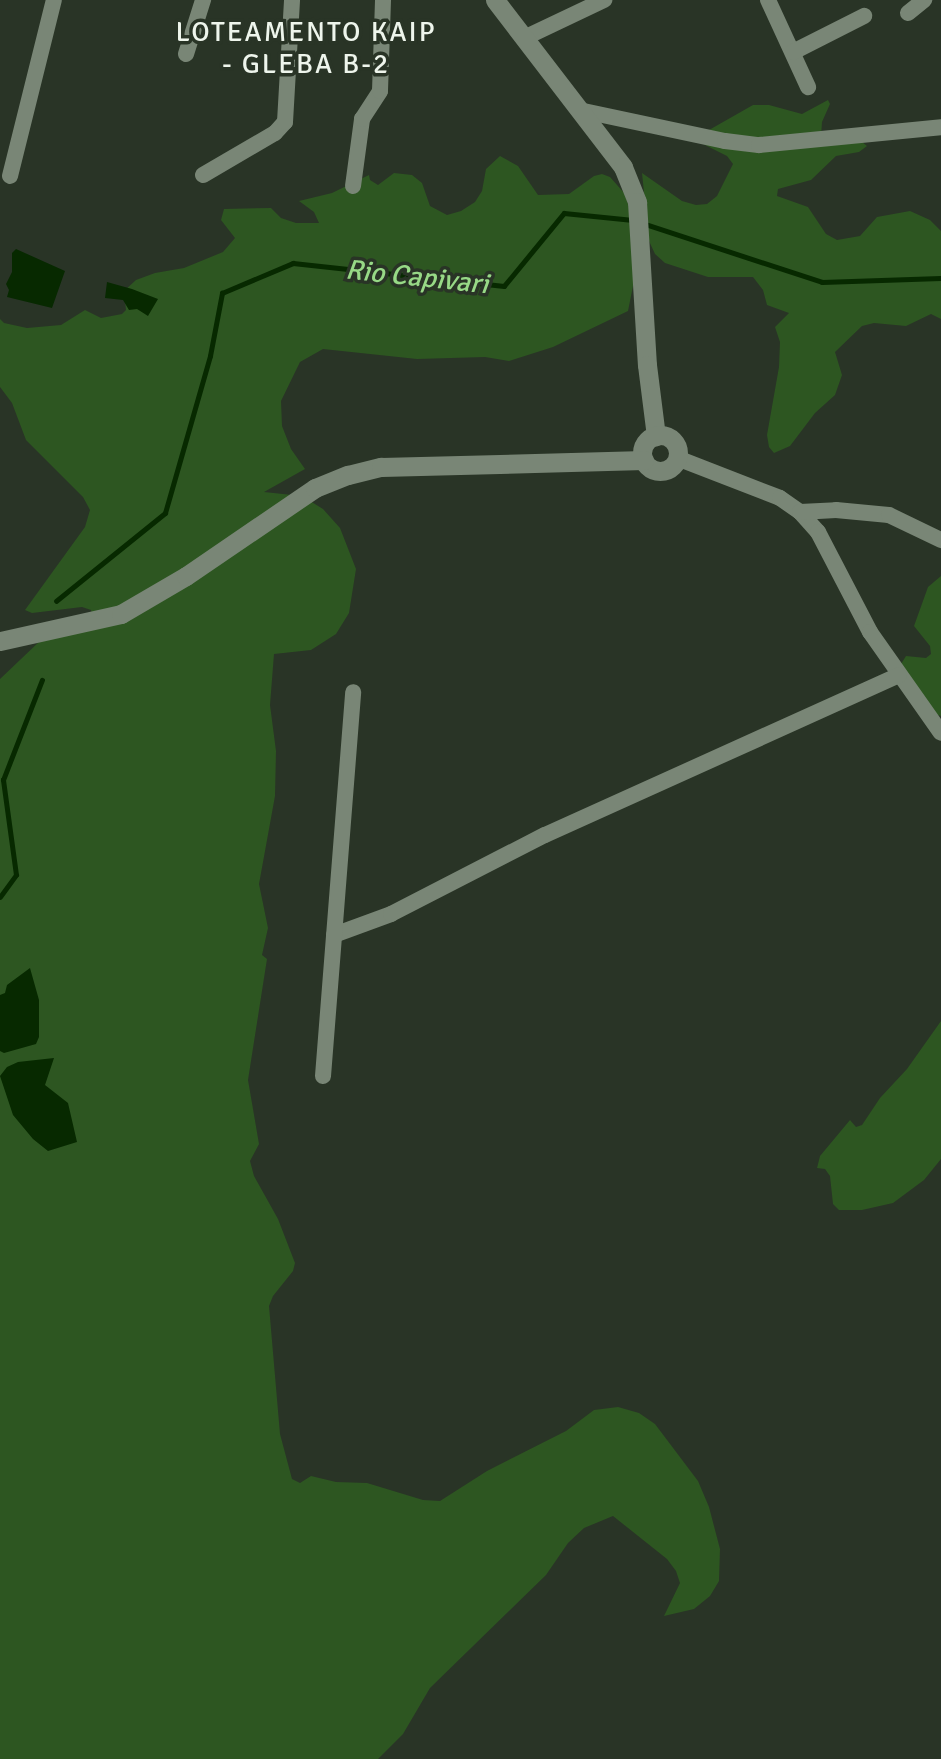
<!DOCTYPE html>
<style>
body{margin:0}
#map{position:relative;width:941px;height:1759px;overflow:hidden;background:#293426;font-family:Signika,sans-serif}
div>[style]{position:absolute}
.green>*{inset:0;background:#2d5621}
.water>*{inset:0;background:#072900}
.stream>*{height:4.5px;margin:-2.25px;padding:0 2.25px;transform-origin:2.25px;border-radius:2.25px;background:#072900}
.minor>*{height:16px;margin:-8px;padding:0 8px;transform-origin:8px;border-radius:8px;background:#798676}
.tertiary>*{height:19px;margin:-9.5px;padding:0 9.5px;transform-origin:9.5px;border-radius:9.5px;background:#798676}
.tertiary>.ring{margin:-9.5px;padding:0;box-sizing:content-box;background:none;border:19px solid #798676;border-radius:50%}
span{translate:-50% -50%;white-space:nowrap;text-align:center;line-height:1.15;-webkit-text-stroke:7px #293426;paint-order:stroke}
.neighbourhood-label{font-size:28px;color:#eef5ec;letter-spacing:2px}
.water-label{font-size:28px;color:#97d986;font-style:italic}
</style>
<div id="map">
<div class="green">
<i style="clip-path:polygon(828px 100px,830px 104px,822px 122px,821px 137px,862px 142px,867px 146px,859px 152px,836px 156px,811px 180px,778px 189px,777px 196px,808px 207px,826px 234px,837px 240px,860px 236px,877px 217px,910px 211px,930px 220px,941px 231px,941px 319px,931px 314px,906px 326px,874px 323px,862px 326px,835px 352px,842px 375px,835px 395px,815px 413px,790px 446px,774px 453px,769px 447px,767px 435px,779px 367px,780px 342px,775px 327px,789px 313px,767px 305px,763px 290px,753px 277px,708px 277px,665px 263px,655px 254px,649px 241px,642px 173px,682px 201px,696px 205px,707px 204px,717px 196px,733px 164px,727px 156px,699px 142px,709px 130px,753px 105px,769px 105px,802px 114px)"></i>
<i style="clip-path:polygon(500px 156px,518px 166px,538px 195px,569px 194px,594px 176px,602px 174px,610px 177px,625px 194px,633px 220px,633px 286px,628px 311px,553px 347px,509px 361px,485px 357px,417px 359px,323px 349px,300px 362px,281px 401px,282px 426px,291px 449px,305px 469px,264px 492px,302px 496px,323px 509px,340px 528px,356px 569px,349px 613px,336px 634px,311px 650px,274px 654px,270px 705px,276px 751px,275px 796px,259px 884px,268px 928px,262px 955px,267px 959px,248px 1080px,259px 1144px,250px 1161px,254px 1176px,278px 1219px,295px 1263px,293px 1271px,273px 1296px,269px 1306px,280px 1434px,292px 1479px,300px 1483px,311px 1476px,336px 1482px,367px 1483px,423px 1500px,440px 1501px,487px 1471px,566px 1431px,594px 1410px,618px 1407px,639px 1413px,655px 1424px,698px 1481px,709px 1507px,720px 1549px,719px 1581px,710px 1596px,694px 1609px,664px 1616px,680px 1583px,676px 1571px,667px 1559px,613px 1516px,584px 1528px,568px 1543px,546px 1575px,430px 1688px,403px 1734px,378px 1759px,0 1759px,0 679px,42px 639px,92px 615px,91px 610px,82px 607px,32px 613px,25px 610px,85px 527px,90px 510px,83px 497px,26px 440px,12px 403px,0 387px,0 319px,4px 323px,27px 328px,61px 325px,85px 310px,101px 318px,122px 314px,126px 310px,124px 291px,136px 280px,155px 273px,184px 268px,223px 252px,235px 238px,221px 220px,224px 209px,271px 208px,281px 218px,296px 223px,319px 223px,314px 212px,299px 201px,332px 193px,369px 175px,370px 180px,378px 185px,394px 173px,412px 175px,422px 183px,430px 206px,447px 215px,461px 211px,475px 202px,482px 191px,486px 169px)"></i>
<i style="clip-path:polygon(941px 576px,941px 716px,935px 714px,901px 664px,906px 656px,926px 658px,931px 654px,930px 646px,914px 626px,928px 587px)"></i>
<i style="clip-path:polygon(941px 1021px,941px 1159px,924px 1180px,893px 1203px,862px 1210px,839px 1210px,833px 1204px,830px 1176px,825px 1169px,817px 1168px,820px 1156px,850px 1120px,856px 1127px,862px 1125px,880px 1098px,907px 1069px)"></i>
</div>
<div class="water">
<i style="clip-path:polygon(16px 249px,65px 271px,52px 308px,7px 297px,9px 290px,6px 284px,12px 272px,12px 253px)"></i>
<i style="clip-path:polygon(107px 282px,132px 289px,158px 299px,148px 316px,137px 309px,129px 310px,123px 300px,105px 298px)"></i>
<i style="clip-path:polygon(30px 968px,39px 1000px,39px 1037px,36px 1044px,4px 1053px,0 1051px,0 995px,5px 993px,7px 985px)"></i>
<i style="clip-path:polygon(54px 1058px,45px 1085px,68px 1103px,77px 1142px,48px 1151px,33px 1139px,13px 1115px,0 1076px,7px 1067px,18px 1062px)"></i>
</div>
<div class="stream">
<i style="left:645px;top:224px;width:186px;rotate:18.1deg"></i>
<i style="left:822px;top:282px;width:119px;rotate:-1.9deg"></i>
<i style="left:56px;top:601px;width:140px;rotate:-38.9deg"></i>
<i style="left:165px;top:513px;width:163px;rotate:-74deg"></i>
<i style="left:210px;top:356px;width:64px;rotate:-79.2deg"></i>
<i style="left:222px;top:293px;width:77px;rotate:-22.9deg"></i>
<i style="left:293px;top:263px;width:212px;rotate:6.2deg"></i>
<i style="left:504px;top:286px;width:94px;rotate:-50.6deg"></i>
<i style="left:564px;top:213px;width:69px;rotate:5.8deg"></i>
<i style="left:0;top:897px;width:27px;rotate:-54deg"></i>
<i style="left:16px;top:875px;width:96px;rotate:-97.8deg"></i>
<i style="left:3px;top:780px;width:107px;rotate:-68.7deg"></i>
</div>
<div class="minor">
<i style="left:768px;top:0;width:96px;rotate:65.3deg"></i>
<i style="left:908px;top:13px;width:21px;rotate:-39deg"></i>
<i style="left:524px;top:38px;width:89px;rotate:-25.4deg"></i>
<i style="left:793px;top:52px;width:80px;rotate:-26.9deg"></i>
<i style="left:186px;top:54px;width:57px;rotate:-72.5deg"></i>
<i style="left:579px;top:110px;width:149px;rotate:12deg"></i>
<i style="left:725px;top:141px;width:34px;rotate:7deg"></i>
<i style="left:759px;top:145px;width:183px;rotate:-5.6deg"></i>
<i style="left:203px;top:175px;width:83px;rotate:-30.3deg"></i>
<i style="left:275px;top:133px;width:15px;rotate:-48deg"></i>
<i style="left:285px;top:122px;width:122px;rotate:-86.7deg"></i>
<i style="left:10px;top:176px;width:181px;rotate:-76deg"></i>
<i style="left:353px;top:186px;width:68px;rotate:-82.3deg"></i>
<i style="left:362px;top:119px;width:33px;rotate:-57deg"></i>
<i style="left:380px;top:91px;width:91px;rotate:-88.1deg"></i>
<i style="left:677px;top:458px;width:110px;rotate:21.2deg"></i>
<i style="left:780px;top:498px;width:24px;rotate:35deg"></i>
<i style="left:800px;top:512px;width:27px;rotate:48deg"></i>
<i style="left:818px;top:532px;width:113px;rotate:62.5deg"></i>
<i style="left:870px;top:632px;width:123px;rotate:54.9deg"></i>
<i style="left:800px;top:512px;width:36px;rotate:-3deg"></i>
<i style="left:836px;top:510px;width:53px;rotate:5.4deg"></i>
<i style="left:889px;top:515px;width:58px;rotate:25.7deg"></i>
<i style="left:334px;top:935px;width:61px;rotate:-20.2deg"></i>
<i style="left:391px;top:914px;width:173px;rotate:-27.2deg"></i>
<i style="left:545px;top:835px;width:388px;rotate:-24.3deg"></i>
<i style="left:323px;top:1076px;width:385px;rotate:-85.5deg"></i>
</div>
<div class="tertiary">
<i style="left:495px;top:0;width:210px;rotate:52.5deg"></i>
<i style="left:623px;top:167px;width:38px;rotate:68deg"></i>
<i style="left:637px;top:202px;width:163px;rotate:86.5deg"></i>
<i style="left:647px;top:365px;width:72px;rotate:82.8deg"></i>
<i class="ring" style="left:642px;top:435px;width:17px;height:17px"></i>
<i style="left:0;top:641px;width:124px;rotate:-12.6deg"></i>
<i style="left:121px;top:614px;width:75px;rotate:-30.3deg"></i>
<i style="left:186px;top:576px;width:156px;rotate:-34.3deg"></i>
<i style="left:315px;top:488px;width:35px;rotate:-22deg"></i>
<i style="left:348px;top:475px;width:34px;rotate:-14deg"></i>
<i style="left:381px;top:467px;width:263px;rotate:-1.5deg"></i>
</div>
<div class="neighbourhood-label">
<span style="left:306px;top:48px">LOTEAMENTO KAIP<br>- GLEBA B-2</span>
</div>
<div class="water-label">
<span style="left:417px;top:277px;rotate:6deg">Rio Capivari</span>
</div>
</div>
